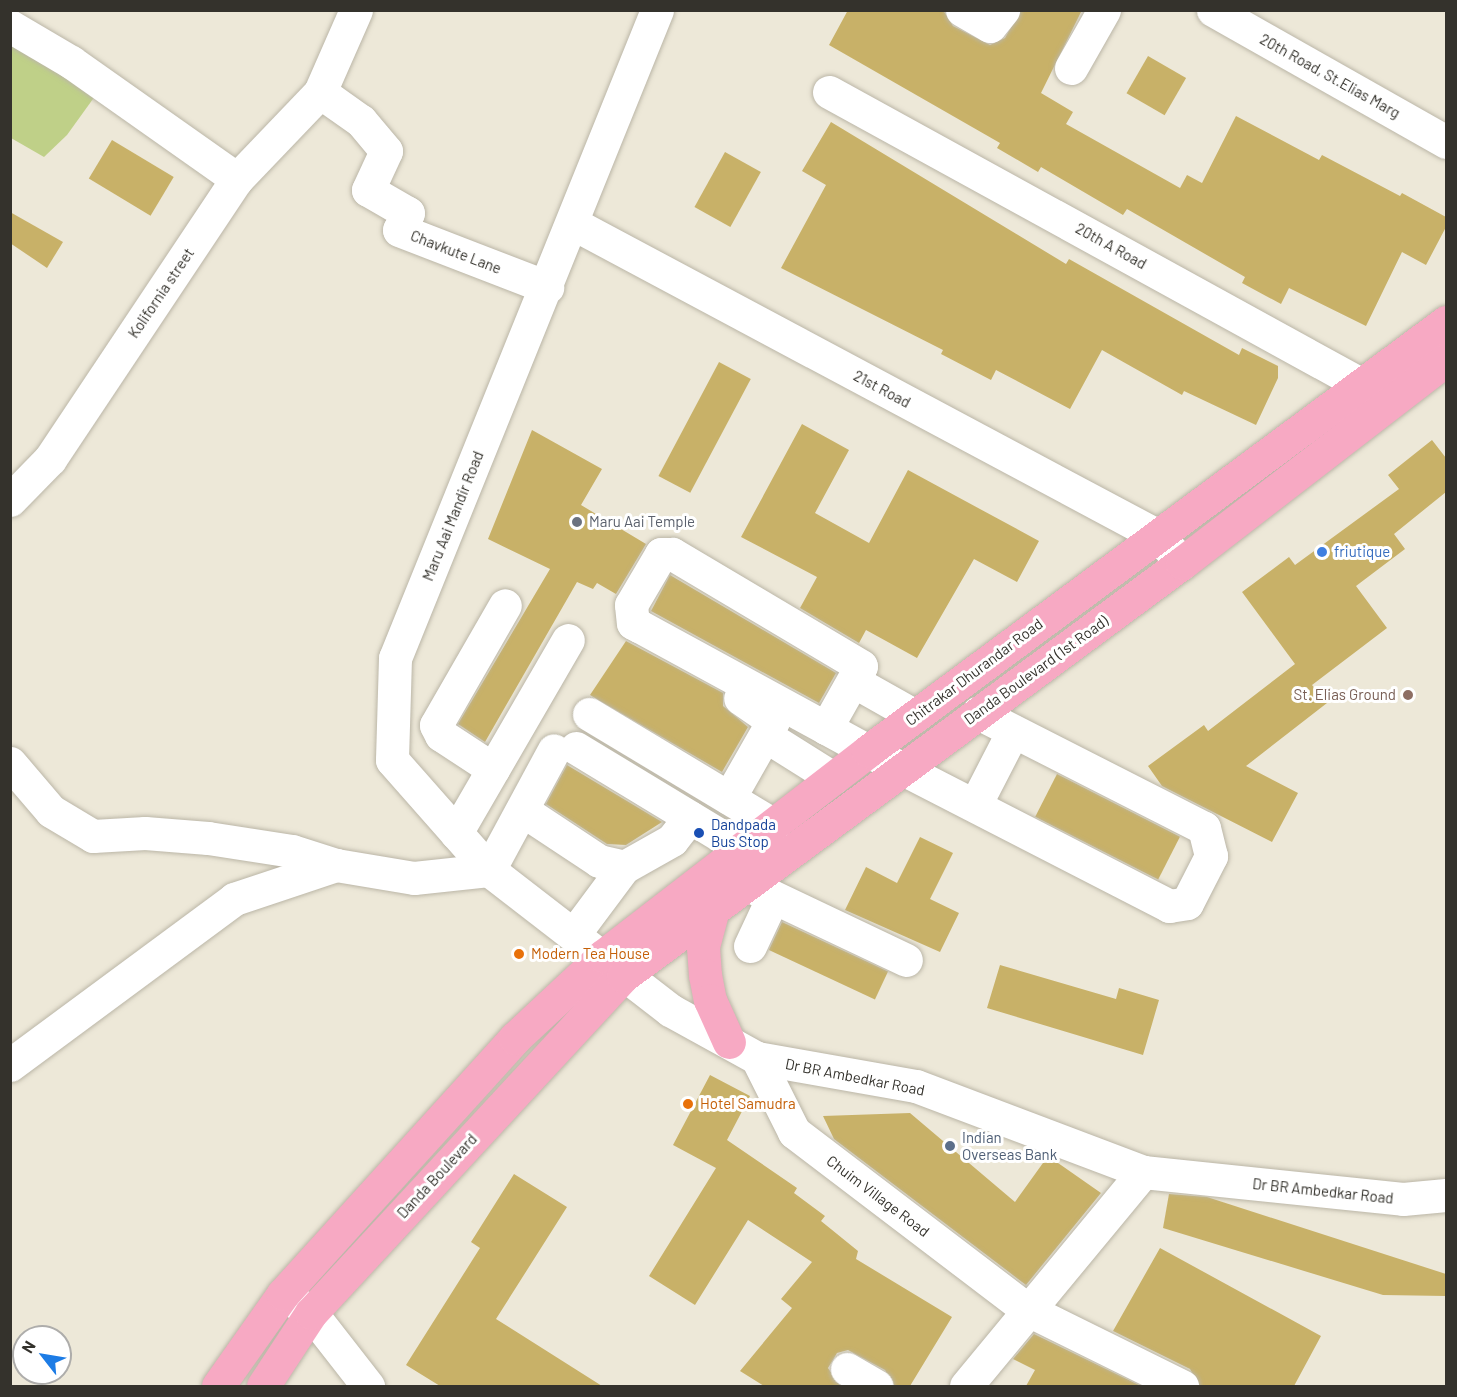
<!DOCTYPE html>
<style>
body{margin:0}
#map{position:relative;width:1457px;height:1397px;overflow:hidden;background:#ede8d8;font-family:Barlow,sans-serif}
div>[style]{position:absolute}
.green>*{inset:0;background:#bfd088}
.building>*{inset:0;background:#c8b168;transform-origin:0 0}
.roads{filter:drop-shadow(0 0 2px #bbb6a7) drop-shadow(0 0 2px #bbb6a7)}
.minor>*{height:33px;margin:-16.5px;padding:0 16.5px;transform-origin:16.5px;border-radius:16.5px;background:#fff}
.major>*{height:33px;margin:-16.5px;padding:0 16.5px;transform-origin:16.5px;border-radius:16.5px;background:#f7a9c3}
.dots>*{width:16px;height:16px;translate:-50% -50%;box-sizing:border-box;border:3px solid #fff;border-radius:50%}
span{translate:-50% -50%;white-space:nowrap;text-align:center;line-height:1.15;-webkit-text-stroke:6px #fff;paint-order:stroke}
.street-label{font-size:15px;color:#34322c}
.worship-label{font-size:15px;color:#5b616d}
.left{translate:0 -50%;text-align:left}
.shop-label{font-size:15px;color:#366cbe}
.education-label{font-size:15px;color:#785e54}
.right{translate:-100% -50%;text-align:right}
.transit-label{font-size:15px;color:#164399}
.food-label{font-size:15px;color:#c56008}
.service-label{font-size:15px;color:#4e5e75}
.frame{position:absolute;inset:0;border:12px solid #34322c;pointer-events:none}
.north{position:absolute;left:12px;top:1325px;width:60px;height:60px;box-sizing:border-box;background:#fff;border:2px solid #aeadab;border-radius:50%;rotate:301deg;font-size:16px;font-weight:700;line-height:24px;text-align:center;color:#34322c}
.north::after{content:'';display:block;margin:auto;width:21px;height:27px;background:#1d7ce5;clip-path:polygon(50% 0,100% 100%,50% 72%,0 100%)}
</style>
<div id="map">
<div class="green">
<i style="clip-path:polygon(10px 22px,98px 92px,67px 135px,44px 157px,11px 138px)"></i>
</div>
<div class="building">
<i style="clip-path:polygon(848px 10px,943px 10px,953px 26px,990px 45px,1005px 38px,1021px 10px,1082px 10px,1041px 93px,1073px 112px,1066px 124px,1180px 188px,1187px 175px,1202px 183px,1236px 116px,1319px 160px,1322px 155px,1400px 196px,1402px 193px,1446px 217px,1446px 227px,1426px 265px,1402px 252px,1366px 326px,1289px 288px,1281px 304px,1242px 283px,1245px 277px,1127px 209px,1123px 215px,1041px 167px,1038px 172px,997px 148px,1000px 143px,829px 45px)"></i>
<i style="left:1148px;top:56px;width:44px;height:43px;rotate:30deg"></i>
<i style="clip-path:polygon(831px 122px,1066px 264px,1069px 259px,1239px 355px,1242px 348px,1278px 366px,1278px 378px,1256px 425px,1184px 391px,1182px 395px,1102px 350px,1070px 409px,996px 370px,991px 380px,941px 354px,943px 350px,781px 268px,826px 185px,802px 171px)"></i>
<i style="left:112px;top:140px;width:72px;height:45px;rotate:31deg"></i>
<i style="left:725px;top:152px;width:41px;height:63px;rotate:29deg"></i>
<i style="clip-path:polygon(10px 212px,63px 242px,47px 268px,10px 243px)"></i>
<i style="left:719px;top:362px;width:36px;height:129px;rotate:28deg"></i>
<i style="clip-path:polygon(802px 424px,849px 450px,815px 513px,869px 543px,908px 470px,1039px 541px,1017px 582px,974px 559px,917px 658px,866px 630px,859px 643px,800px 608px,817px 577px,741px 537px)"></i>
<i style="clip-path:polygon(532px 430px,602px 469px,581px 505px,646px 544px,616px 594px,597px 583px,593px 589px,577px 582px,485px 742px,458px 724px,550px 569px,488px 539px)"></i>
<i style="clip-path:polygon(1432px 440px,1446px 458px,1446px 492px,1394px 534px,1405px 549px,1356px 586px,1387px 628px,1312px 685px,1327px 703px,1246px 766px,1298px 793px,1272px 842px,1162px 786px,1148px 766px,1204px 725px,1208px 731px,1295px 664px,1242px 592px,1289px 557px,1295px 565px,1399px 489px,1388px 475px)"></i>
<i style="clip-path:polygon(670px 575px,836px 673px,819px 703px,651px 611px)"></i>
<i style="clip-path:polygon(626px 641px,723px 693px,723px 706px,748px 727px,722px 772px,590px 695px)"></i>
<i style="clip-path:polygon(567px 765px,662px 822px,626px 845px,607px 844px,546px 804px)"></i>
<i style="left:1057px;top:774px;width:138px;height:48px;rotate:27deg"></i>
<i style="clip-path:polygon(920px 837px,953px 853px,930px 899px,959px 913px,940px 952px,845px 910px,866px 867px,897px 883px)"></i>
<i style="left:782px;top:922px;width:117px;height:31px;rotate:25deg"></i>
<i style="clip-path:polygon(1000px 965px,1116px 999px,1119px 988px,1159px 1000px,1143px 1055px,987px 1008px)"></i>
<i style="clip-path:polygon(710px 1075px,750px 1096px,727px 1140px,797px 1188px,794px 1193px,825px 1216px,821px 1221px,858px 1251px,856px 1259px,952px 1317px,910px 1386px,895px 1386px,885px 1370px,848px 1350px,837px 1353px,828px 1368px,840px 1386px,764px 1386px,740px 1371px,792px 1308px,781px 1299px,812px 1262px,748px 1220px,695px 1305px,649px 1276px,716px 1168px,673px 1145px)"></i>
<i style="clip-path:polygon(910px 1113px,1015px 1202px,1048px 1156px,1101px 1193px,1026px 1285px,834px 1139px,823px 1116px)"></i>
<i style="clip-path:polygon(514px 1174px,567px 1207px,496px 1319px,602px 1386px,440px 1386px,406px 1365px,480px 1248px,471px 1242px)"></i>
<i style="clip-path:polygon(1169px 1194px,1207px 1197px,1446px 1274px,1446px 1296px,1383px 1295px,1163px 1228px)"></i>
<i style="clip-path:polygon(1160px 1248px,1321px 1336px,1294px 1386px,1200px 1386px,1190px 1369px,1113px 1331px)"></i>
<i style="clip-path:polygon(1034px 1334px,1141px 1386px,1026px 1386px,1035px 1370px,1013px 1359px)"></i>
</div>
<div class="roads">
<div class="minor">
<i style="left:356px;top:10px;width:90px;rotate:113.7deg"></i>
<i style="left:320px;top:92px;width:50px;rotate:35.3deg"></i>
<i style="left:361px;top:121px;width:39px;rotate:50deg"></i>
<i style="left:386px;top:151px;width:43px;rotate:114.8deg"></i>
<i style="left:368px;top:190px;width:46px;rotate:29.9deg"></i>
<i style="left:408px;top:213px;width:19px;rotate:118deg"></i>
<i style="left:399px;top:230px;width:159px;rotate:21.1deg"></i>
<i style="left:657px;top:10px;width:699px;rotate:112.01deg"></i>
<i style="left:395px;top:658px;width:102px;rotate:91.7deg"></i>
<i style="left:392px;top:760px;width:147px;rotate:48.6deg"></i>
<i style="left:489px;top:870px;width:229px;rotate:37.7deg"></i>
<i style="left:670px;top:1010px;width:99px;rotate:28.9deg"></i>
<i style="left:757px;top:1058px;width:161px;rotate:10deg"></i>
<i style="left:916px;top:1086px;width:243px;rotate:20.7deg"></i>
<i style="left:1143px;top:1172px;width:261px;rotate:5.9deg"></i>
<i style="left:1403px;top:1199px;width:43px;rotate:-5.3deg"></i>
<i style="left:962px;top:10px;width:32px;rotate:30deg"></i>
<i style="left:990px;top:26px;width:21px;rotate:-51deg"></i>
<i style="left:1213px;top:10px;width:268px;rotate:29.5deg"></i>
<i style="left:10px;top:26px;width:71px;rotate:30.5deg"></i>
<i style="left:71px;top:62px;width:203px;rotate:35.2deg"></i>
<i style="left:1071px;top:68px;width:67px;rotate:-60.4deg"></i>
<i style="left:829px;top:92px;width:610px;rotate:28.79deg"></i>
<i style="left:1364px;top:386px;width:24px;rotate:38deg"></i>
<i style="left:574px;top:224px;width:662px;rotate:28.11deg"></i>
<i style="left:1158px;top:536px;width:36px;rotate:48deg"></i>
<i style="left:10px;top:500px;width:57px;rotate:-45.7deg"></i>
<i style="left:50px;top:459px;width:337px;rotate:-56.3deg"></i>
<i style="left:237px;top:179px;width:120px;rotate:-46.3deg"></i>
<i style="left:855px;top:682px;width:69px;rotate:29.5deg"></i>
<i style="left:589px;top:714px;width:216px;rotate:31deg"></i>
<i style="left:826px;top:728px;width:71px;rotate:-60.6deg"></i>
<i style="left:861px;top:666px;width:220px;rotate:-149.3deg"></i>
<i style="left:672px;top:554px;width:11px;rotate:180deg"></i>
<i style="left:661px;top:554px;width:59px;rotate:120.5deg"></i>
<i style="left:631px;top:605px;width:18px;rotate:84deg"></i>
<i style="left:633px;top:623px;width:7px;rotate:27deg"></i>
<i style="left:639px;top:626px;width:213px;rotate:28.6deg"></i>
<i style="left:826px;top:728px;width:48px;rotate:28.7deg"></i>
<i style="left:868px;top:751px;width:339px;rotate:27.2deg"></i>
<i style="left:1169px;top:906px;width:18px;rotate:-9deg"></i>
<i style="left:1187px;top:903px;width:53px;rotate:-62.9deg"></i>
<i style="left:1211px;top:856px;width:29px;rotate:-104deg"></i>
<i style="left:1204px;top:828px;width:254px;rotate:-153deg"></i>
<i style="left:766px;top:736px;width:79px;rotate:32.1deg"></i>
<i style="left:576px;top:748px;width:195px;rotate:31.2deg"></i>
<i style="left:10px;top:763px;width:63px;rotate:49.5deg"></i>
<i style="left:51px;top:811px;width:49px;rotate:30.8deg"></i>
<i style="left:93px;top:836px;width:52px;rotate:-3.3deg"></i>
<i style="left:145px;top:833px;width:63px;rotate:4.5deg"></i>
<i style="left:208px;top:838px;width:85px;rotate:8.8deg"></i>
<i style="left:292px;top:851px;width:46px;rotate:17.7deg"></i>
<i style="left:493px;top:769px;width:62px;rotate:-146.8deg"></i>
<i style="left:441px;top:735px;width:11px;rotate:-117deg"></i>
<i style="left:436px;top:725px;width:138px;rotate:-60.1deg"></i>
<i style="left:729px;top:798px;width:89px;rotate:-60.3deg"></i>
<i style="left:773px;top:721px;width:40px;rotate:-145.1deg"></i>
<i style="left:975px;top:805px;width:83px;rotate:-62.8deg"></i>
<i style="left:522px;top:810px;width:92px;rotate:33.5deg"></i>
<i style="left:599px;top:861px;width:26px;rotate:13deg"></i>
<i style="left:624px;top:867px;width:55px;rotate:-29.4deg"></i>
<i style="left:672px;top:840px;width:29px;rotate:-52deg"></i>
<i style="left:456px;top:833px;width:223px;rotate:-59.9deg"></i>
<i style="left:746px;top:884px;width:177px;rotate:25.4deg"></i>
<i style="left:574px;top:934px;width:84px;rotate:-53.3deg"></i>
<i style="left:750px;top:946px;width:54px;rotate:-64.9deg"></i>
<i style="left:757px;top:1058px;width:83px;rotate:63.4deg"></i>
<i style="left:794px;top:1132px;width:294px;rotate:37.3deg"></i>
<i style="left:1028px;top:1310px;width:172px;rotate:26.3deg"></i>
<i style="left:10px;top:1065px;width:279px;rotate:-36.5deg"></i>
<i style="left:234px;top:899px;width:108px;rotate:-18.4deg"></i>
<i style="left:336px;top:865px;width:79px;rotate:9.5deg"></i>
<i style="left:414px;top:878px;width:75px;rotate:-6.1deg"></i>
<i style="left:489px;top:870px;width:136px;rotate:-61.6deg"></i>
<i style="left:288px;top:1297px;width:28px;rotate:35deg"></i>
<i style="left:311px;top:1313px;width:93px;rotate:52deg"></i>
<i style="left:847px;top:1369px;width:34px;rotate:30deg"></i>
<i style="left:966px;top:1386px;width:278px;rotate:-50.4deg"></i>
</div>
<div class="major">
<i style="left:713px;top:909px;width:39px;rotate:105deg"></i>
<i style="left:703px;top:947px;width:28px;rotate:86deg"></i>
<i style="left:705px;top:975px;width:25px;rotate:79deg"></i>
<i style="left:710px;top:1000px;width:46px;rotate:65.7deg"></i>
<i style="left:218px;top:1386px;width:113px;rotate:-54.8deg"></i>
<i style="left:283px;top:1294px;width:345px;rotate:-47.8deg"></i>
<i style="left:515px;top:1038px;width:120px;rotate:-43deg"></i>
<i style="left:603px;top:956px;width:335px;rotate:-37.7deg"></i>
<i style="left:868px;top:751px;width:720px;rotate:-36.58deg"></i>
<i style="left:263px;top:1386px;width:87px;rotate:-56.7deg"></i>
<i style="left:311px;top:1313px;width:459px;rotate:-47.2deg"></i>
<i style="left:623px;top:976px;width:695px;rotate:-36.46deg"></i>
<i style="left:1182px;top:563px;width:333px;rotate:-37.6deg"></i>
</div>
</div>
<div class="dots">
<i style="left:577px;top:522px;background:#6b7280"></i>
<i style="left:1322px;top:552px;background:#3f7fe0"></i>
<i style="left:1408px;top:695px;background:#8d6e63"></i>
<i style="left:699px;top:833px;background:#1a4fb4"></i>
<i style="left:519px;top:954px;background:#e8710a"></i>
<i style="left:688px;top:1104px;background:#e8710a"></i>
<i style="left:950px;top:1146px;background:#5c6f8a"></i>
</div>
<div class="street-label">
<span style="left:1330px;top:76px;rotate:29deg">20th Road, St.Elias Marg</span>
<span style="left:1111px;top:246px;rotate:29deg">20th A Road</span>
<span style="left:456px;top:252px;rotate:21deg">Chavkute Lane</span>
<span style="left:161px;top:293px;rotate:-56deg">Kolifornia street</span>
<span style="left:882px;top:389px;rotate:28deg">21st Road</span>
<span style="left:453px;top:516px;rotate:-68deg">Maru Aai Mandir Road</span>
<span style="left:1036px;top:670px;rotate:-36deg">Danda Boulevard (1st Road)</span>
<span style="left:974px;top:672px;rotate:-37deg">Chitrakar Dhurandar Road</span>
<span style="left:855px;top:1077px;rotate:11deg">Dr BR Ambedkar Road</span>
<span style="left:437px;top:1176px;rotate:-47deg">Danda Boulevard</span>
<span style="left:1323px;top:1191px;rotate:6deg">Dr BR Ambedkar Road</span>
<span style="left:878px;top:1196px;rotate:37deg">Chuim Village Road</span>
</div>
<div class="worship-label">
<span class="left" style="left:589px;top:522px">Maru Aai Temple</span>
</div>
<div class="shop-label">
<span class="left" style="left:1334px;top:552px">friutique</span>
</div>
<div class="education-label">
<span class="right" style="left:1396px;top:695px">St. Elias Ground</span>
</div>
<div class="transit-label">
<span class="left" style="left:711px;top:833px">Dandpada<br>Bus Stop</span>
</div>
<div class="food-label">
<span class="left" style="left:531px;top:954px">Modern Tea House</span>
<span class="left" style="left:700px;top:1104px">Hotel Samudra</span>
</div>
<div class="service-label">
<span class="left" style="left:962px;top:1146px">Indian<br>Overseas Bank</span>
</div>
<div class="frame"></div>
<div class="north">N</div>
</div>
